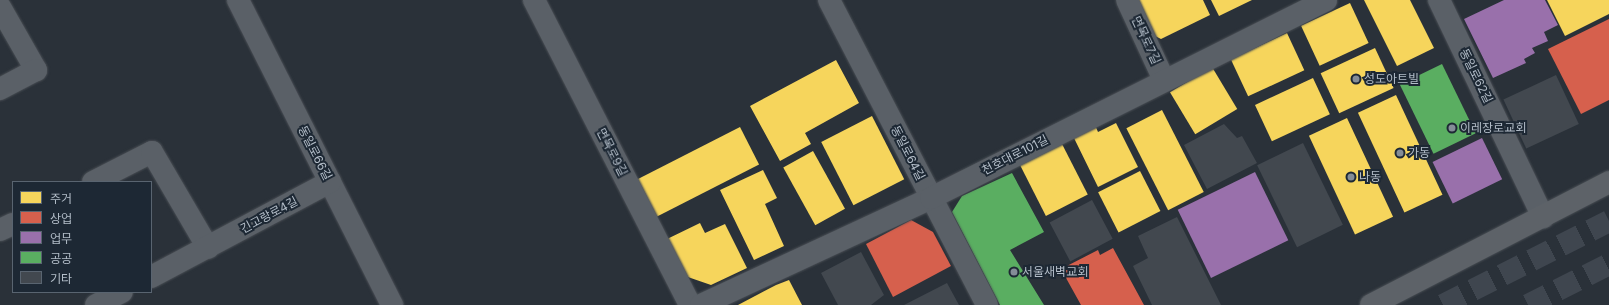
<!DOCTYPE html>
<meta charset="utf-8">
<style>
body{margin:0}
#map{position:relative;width:1609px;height:305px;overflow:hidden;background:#2a3139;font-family:Inter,"Noto Sans KR",sans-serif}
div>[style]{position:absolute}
.homes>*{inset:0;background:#f6d55c;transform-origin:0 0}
.shops>*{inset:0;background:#d6604d}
.offices>*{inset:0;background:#9970ab;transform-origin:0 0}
.public>*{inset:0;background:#5aae61;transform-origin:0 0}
.building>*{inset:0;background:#42484f;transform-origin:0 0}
.primary-tunnel>*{height:22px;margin-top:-11px;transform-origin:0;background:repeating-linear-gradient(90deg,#3f464f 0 22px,transparent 0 33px)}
.roads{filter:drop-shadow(0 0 1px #484d53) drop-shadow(0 0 1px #484d53)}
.minor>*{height:22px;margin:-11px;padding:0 11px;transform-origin:11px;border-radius:11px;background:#5a6067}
.primary>*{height:22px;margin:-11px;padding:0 11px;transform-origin:11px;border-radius:11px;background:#5d6268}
.dots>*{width:11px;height:11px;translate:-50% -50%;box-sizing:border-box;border:2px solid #1d2834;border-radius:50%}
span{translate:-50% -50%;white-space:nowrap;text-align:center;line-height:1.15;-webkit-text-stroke:4px #1d2834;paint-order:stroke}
.street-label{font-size:12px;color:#b4bec9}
.poi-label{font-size:12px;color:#b4bec9}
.left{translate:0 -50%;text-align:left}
.legend{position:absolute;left:12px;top:181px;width:140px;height:112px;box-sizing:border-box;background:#1d2834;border:1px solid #596470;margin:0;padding:5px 7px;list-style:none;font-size:12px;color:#b4bec9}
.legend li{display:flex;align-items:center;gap:8px;height:20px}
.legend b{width:20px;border:1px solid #596470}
</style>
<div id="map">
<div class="homes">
<i style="clip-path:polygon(1135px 0,1203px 0,1210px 15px,1161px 39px,1149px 33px)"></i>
<i style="clip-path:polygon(1211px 0,1252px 0,1219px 16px)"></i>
<i style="clip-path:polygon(1364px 0,1410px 0,1434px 48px,1397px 66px)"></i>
<i style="clip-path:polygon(1547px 0,1609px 0,1609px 14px,1565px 36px)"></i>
<i style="left:1350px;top:3px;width:44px;height:54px;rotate:65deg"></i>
<i style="left:1287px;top:33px;width:41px;height:62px;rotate:65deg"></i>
<i style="left:1375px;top:48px;width:44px;height:60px;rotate:65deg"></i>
<i style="clip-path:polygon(836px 60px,859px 103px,805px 133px,811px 144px,780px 161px,750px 106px)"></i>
<i style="left:1212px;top:67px;width:49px;height:49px;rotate:59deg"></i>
<i style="left:1313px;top:78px;width:40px;height:64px;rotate:65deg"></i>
<i style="left:1396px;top:95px;width:110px;height:42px;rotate:65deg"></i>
<i style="left:1162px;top:110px;width:92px;height:40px;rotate:63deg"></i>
<i style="left:872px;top:116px;width:71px;height:57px;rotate:63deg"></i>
<i style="left:1347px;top:118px;width:109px;height:42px;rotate:65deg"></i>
<i style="clip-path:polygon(1116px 123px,1138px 167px,1098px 187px,1073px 136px,1095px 125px,1098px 132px)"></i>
<i style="left:740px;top:127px;width:42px;height:115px;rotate:63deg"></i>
<i style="left:1061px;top:142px;width:59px;height:47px;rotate:63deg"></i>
<i style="left:813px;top:151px;width:66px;height:34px;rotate:61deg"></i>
<i style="clip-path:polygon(763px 170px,777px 198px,765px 204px,784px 246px,754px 260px,720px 190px)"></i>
<i style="left:1140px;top:171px;width:45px;height:47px;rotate:63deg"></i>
<i style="clip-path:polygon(700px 223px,705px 233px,725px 224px,747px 268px,711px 285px,682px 275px,665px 240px)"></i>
<i style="clip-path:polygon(789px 280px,802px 305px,738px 305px,776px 285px)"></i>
</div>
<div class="shops">
<i style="clip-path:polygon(1609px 19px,1609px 100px,1581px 114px,1548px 49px)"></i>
<i style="clip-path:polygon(911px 220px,933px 232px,951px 266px,893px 297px,866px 244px)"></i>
<i style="clip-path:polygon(1113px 248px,1144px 305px,1081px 305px,1061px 269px,1098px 250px,1100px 255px)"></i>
</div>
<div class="offices">
<i style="clip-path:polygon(1504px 0,1545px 0,1558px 25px,1544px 32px,1548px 41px,1532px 48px,1535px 53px,1524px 59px,1526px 63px,1493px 78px,1464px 19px)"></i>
<i style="left:1482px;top:138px;width:46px;height:55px;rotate:64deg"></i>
<i style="left:1255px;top:172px;width:76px;height:86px;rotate:64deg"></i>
</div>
<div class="public">
<i style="left:1442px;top:64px;width:77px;height:47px;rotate:64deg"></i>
<i style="clip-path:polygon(1012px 173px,1044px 232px,1010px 250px,1044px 305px,1000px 305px,952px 212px,962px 196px)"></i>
</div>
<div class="building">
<i style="left:1556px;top:75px;width:54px;height:58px;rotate:65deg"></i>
<i style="clip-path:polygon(1224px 124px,1237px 138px,1242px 136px,1257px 163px,1207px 189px,1184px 145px)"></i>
<i style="left:1303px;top:143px;width:91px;height:51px;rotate:64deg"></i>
<i style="left:1092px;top:200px;width:44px;height:48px;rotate:62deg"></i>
<i style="clip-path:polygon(1177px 217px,1221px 305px,1152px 305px,1133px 266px,1148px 258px,1138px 236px)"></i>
<i style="clip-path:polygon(861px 252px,884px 295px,871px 305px,838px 305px,821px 273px)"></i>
<i style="clip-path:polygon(947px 283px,959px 305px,904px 305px)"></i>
</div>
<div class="primary-tunnel">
<i style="left:1443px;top:305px;width:186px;rotate:-26.8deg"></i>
<i style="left:1528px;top:305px;width:91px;rotate:-26.8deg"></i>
</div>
<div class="roads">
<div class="minor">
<i style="left:238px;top:0;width:342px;rotate:63.2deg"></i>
<i style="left:534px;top:0;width:343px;rotate:62.9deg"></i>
<i style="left:829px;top:0;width:343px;rotate:62.6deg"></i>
<i style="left:1127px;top:0;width:88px;rotate:65.2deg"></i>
<i style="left:1439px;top:0;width:241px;rotate:64.4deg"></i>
<i style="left:0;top:7px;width:73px;rotate:60.3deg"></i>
<i style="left:36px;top:70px;width:41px;rotate:152.2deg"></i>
<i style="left:93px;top:182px;width:66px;rotate:-27deg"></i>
<i style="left:152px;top:152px;width:111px;rotate:59.7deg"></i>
<i style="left:0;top:230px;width:14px;rotate:-25deg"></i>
<i style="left:151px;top:277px;width:203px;rotate:-28deg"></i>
<i style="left:96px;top:305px;width:29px;rotate:-27deg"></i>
<i style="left:701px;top:305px;width:254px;rotate:-24.9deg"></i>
<i style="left:931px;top:198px;width:442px;rotate:-26.6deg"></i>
</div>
<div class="primary">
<i style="left:1371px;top:305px;width:268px;rotate:-27.3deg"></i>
</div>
</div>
<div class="dots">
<i style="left:1356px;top:79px;background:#848d97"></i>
<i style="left:1452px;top:128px;background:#848d97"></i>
<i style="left:1400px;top:153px;background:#848d97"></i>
<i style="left:1351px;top:177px;background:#848d97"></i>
<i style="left:1014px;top:272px;background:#848d97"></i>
</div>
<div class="street-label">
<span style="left:1146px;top:40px;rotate:65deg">면목로7길</span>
<span style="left:1476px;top:76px;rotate:64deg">동일로62길</span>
<span style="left:612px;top:152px;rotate:63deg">면목로9길</span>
<span style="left:315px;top:153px;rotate:63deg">동일로66길</span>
<span style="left:908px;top:153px;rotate:63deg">동일로64길</span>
<span style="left:1015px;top:155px;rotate:-27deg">천호대로101길</span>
<span style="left:269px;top:215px;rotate:-28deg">긴고랑로4길</span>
</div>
<div class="poi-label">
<span class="left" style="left:1364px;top:79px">성도아트빌</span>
<span class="left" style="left:1460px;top:128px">이레장로교회</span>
<span class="left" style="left:1408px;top:153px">가동</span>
<span class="left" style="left:1359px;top:177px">나동</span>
<span class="left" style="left:1022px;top:272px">서울새벽교회</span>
</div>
<ul class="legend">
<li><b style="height:11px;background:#f6d55c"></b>주거</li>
<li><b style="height:11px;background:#d6604d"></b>상업</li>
<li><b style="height:11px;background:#9970ab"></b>업무</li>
<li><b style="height:11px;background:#5aae61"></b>공공</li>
<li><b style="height:11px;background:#42484f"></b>기타</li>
</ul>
</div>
